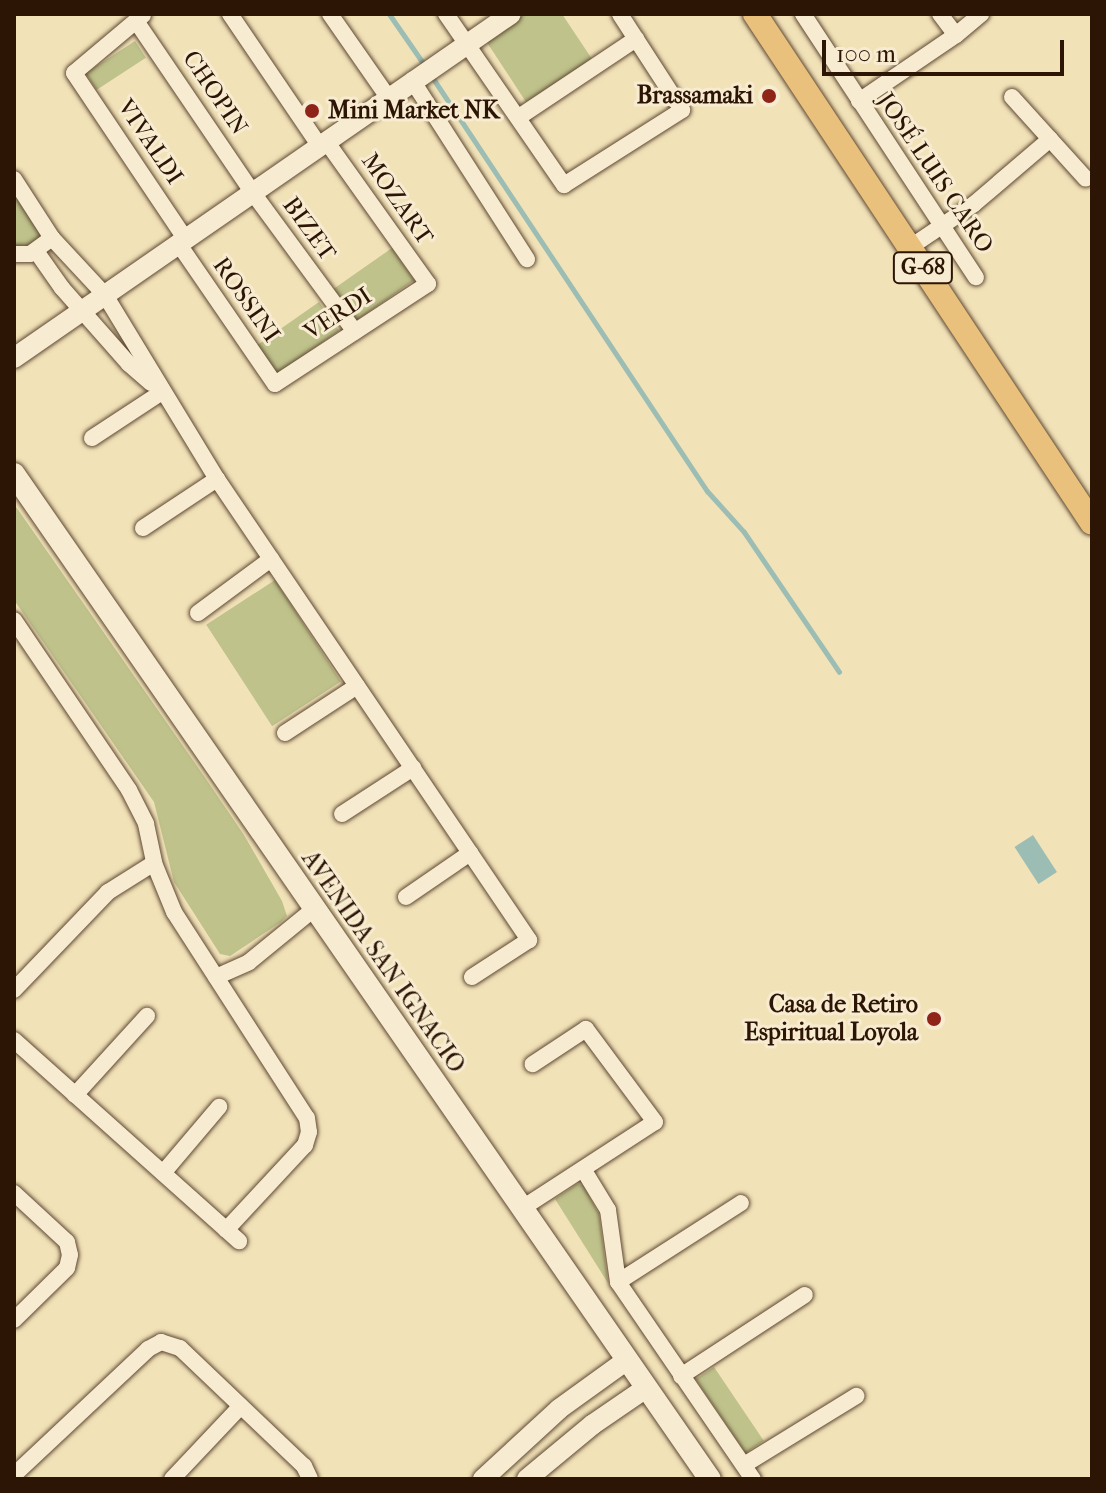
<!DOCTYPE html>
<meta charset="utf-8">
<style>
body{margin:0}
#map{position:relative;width:1106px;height:1493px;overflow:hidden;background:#f2e2b8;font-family:"IM FELL French Canon",serif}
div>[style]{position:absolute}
.green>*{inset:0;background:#bfc28b;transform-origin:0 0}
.water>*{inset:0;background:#9cbdb3;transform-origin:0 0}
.stream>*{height:5px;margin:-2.5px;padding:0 2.5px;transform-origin:2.5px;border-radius:2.5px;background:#9cbdb3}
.roads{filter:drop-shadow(0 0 2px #5e4832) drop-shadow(0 0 2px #5e4832)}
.minor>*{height:16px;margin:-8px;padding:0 8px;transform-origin:8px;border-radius:8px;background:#f7ecd1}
.tertiary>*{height:20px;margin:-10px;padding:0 10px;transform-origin:10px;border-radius:10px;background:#f7ecd1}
.secondary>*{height:22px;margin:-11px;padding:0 11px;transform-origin:11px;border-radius:11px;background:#f7ecd1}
.primary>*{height:24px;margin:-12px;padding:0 12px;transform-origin:12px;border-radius:12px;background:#e9c17c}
.dots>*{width:22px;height:22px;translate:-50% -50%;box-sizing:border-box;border:4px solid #f7ecd1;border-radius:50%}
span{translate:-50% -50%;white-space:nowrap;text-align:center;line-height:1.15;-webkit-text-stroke:6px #f7ecd1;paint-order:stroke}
.shield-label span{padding:2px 6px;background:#f7ecd1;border:2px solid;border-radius:6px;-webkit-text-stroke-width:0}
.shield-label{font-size:22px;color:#2d1505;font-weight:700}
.street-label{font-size:24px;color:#2d1505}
.poi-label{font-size:24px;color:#2d1505;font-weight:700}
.right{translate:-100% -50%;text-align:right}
.left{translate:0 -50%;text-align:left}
.frame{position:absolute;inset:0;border:16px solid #2d1505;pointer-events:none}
.scale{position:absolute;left:822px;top:40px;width:242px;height:36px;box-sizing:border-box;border:4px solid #2d1505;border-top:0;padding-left:10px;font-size:24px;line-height:28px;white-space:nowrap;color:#2d1505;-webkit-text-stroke:6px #f7ecd1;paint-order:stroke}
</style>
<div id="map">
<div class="green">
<i style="clip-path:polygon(521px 14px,562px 14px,592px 59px,526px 102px,484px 38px)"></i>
<i style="left:135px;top:41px;width:20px;height:59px;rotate:57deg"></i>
<i style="clip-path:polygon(14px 179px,52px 238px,14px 254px)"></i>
<i style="left:392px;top:248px;width:39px;height:75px;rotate:55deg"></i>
<i style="left:319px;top:302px;width:35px;height:76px;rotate:55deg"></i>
<i style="clip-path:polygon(14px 504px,204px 776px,244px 835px,282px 901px,287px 916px,281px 922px,230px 956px,220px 954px,174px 882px,154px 802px,14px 600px)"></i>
<i style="left:275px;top:580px;width:121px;height:82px;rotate:57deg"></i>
<i style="clip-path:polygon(577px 1184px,583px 1185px,599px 1214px,608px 1283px,555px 1199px)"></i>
<i style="left:714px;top:1367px;width:89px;height:22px;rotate:56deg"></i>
</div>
<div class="water">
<i style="left:1033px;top:835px;width:44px;height:22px;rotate:57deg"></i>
</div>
<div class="stream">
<i style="left:389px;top:14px;width:63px;rotate:55.3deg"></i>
<i style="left:430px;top:74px;width:501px;rotate:56.41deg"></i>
<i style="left:707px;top:491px;width:55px;rotate:47.9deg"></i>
<i style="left:744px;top:532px;width:169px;rotate:55.8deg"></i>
</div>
<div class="roads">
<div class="minor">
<i style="left:230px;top:14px;width:158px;rotate:55.8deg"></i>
<i style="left:330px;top:14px;width:101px;rotate:55.1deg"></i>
<i style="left:446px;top:14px;width:208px;rotate:55.4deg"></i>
<i style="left:564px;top:185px;width:140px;rotate:-32.4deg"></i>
<i style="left:682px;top:110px;width:114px;rotate:-122.9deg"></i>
<i style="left:803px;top:14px;width:315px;rotate:56.7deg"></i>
<i style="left:940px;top:14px;width:26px;rotate:53deg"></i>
<i style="left:143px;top:15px;width:90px;rotate:140deg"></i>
<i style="left:74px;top:73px;width:199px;rotate:56.1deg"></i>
<i style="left:136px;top:21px;width:208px;rotate:55.8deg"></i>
<i style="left:253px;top:193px;width:172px;rotate:53.7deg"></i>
<i style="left:412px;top:80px;width:213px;rotate:57.3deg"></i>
<i style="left:1012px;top:97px;width:110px;rotate:47.9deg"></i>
<i style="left:859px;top:101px;width:117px;rotate:-34.2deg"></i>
<i style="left:956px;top:35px;width:33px;rotate:-40deg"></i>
<i style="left:519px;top:117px;width:141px;rotate:-33.7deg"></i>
<i style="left:14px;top:179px;width:70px;rotate:57.2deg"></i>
<i style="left:52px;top:238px;width:27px;rotate:144deg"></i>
<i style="left:30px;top:254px;width:16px;rotate:180deg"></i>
<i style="left:52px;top:238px;width:78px;rotate:47.1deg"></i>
<i style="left:105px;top:295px;width:215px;rotate:58.7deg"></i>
<i style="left:217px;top:479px;width:557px;rotate:55.91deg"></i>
<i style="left:529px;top:940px;width:68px;rotate:147deg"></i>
<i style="left:178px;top:243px;width:171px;rotate:55.5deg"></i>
<i style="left:275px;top:384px;width:183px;rotate:-33.2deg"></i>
<i style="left:428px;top:284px;width:176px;rotate:-125.5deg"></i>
<i style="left:909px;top:248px;width:78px;rotate:-34.1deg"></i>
<i style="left:974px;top:204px;width:100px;rotate:-40.5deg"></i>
<i style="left:36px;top:251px;width:45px;rotate:54.9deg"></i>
<i style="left:62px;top:288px;width:101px;rotate:48.6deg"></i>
<i style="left:129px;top:364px;width:29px;rotate:41deg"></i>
<i style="left:92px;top:438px;width:84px;rotate:-33.3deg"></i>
<i style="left:143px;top:528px;width:89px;rotate:-33.5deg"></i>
<i style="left:198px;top:613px;width:91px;rotate:-36.5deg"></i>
<i style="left:14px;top:620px;width:205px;rotate:55.9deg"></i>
<i style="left:129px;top:790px;width:38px;rotate:63deg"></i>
<i style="left:146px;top:824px;width:40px;rotate:78deg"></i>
<i style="left:154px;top:863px;width:53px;rotate:67.8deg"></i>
<i style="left:174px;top:912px;width:245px;rotate:57.2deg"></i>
<i style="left:307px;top:1118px;width:14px;rotate:82deg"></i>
<i style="left:309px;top:1132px;width:14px;rotate:107deg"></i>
<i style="left:305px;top:1145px;width:116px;rotate:132.9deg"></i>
<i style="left:285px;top:733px;width:86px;rotate:-33.1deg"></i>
<i style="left:342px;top:814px;width:85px;rotate:-32.9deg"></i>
<i style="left:406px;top:897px;width:78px;rotate:-34.5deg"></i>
<i style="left:216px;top:977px;width:36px;rotate:-24deg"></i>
<i style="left:249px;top:962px;width:84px;rotate:-39.2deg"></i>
<i style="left:14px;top:990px;width:136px;rotate:-46.2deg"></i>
<i style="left:108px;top:892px;width:54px;rotate:-32.2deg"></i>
<i style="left:14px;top:1040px;width:302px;rotate:41.8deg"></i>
<i style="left:75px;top:1095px;width:107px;rotate:-47.7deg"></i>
<i style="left:583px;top:1169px;width:48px;rotate:58.6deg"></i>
<i style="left:608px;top:1210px;width:73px;rotate:82.1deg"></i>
<i style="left:618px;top:1282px;width:239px;rotate:55.6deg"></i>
<i style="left:163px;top:1173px;width:87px;rotate:-49.7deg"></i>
<i style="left:14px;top:1193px;width:72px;rotate:42.8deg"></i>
<i style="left:67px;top:1242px;width:13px;rotate:77deg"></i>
<i style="left:70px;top:1255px;width:13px;rotate:103deg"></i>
<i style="left:67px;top:1268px;width:74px;rotate:135.5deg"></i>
<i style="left:524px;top:1207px;width:156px;rotate:-33deg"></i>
<i style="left:655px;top:1122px;width:116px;rotate:-126.6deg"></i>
<i style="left:586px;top:1029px;width:64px;rotate:146.6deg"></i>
<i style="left:618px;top:1282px;width:146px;rotate:-32.7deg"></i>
<i style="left:681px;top:1376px;width:148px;rotate:-33.2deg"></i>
<i style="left:744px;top:1465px;width:132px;rotate:-31.6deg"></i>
<i style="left:14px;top:1475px;width:184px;rotate:-43.2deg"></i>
<i style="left:148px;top:1349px;width:15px;rotate:-28deg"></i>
<i style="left:161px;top:1342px;width:20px;rotate:18deg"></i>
<i style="left:180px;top:1348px;width:171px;rotate:43.6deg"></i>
<i style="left:304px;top:1466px;width:14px;rotate:65deg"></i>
<i style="left:172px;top:1479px;width:100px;rotate:-46.6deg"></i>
</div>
<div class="tertiary">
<i style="left:14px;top:358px;width:604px;rotate:-34.69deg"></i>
<i style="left:483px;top:1479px;width:103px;rotate:-42.6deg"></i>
<i style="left:559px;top:1409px;width:84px;rotate:-35.8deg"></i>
<i style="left:527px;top:1479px;width:85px;rotate:-39.7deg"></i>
<i style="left:592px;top:1425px;width:65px;rotate:-34.4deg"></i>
</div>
<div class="secondary">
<i style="left:14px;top:474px;width:1222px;rotate:55.3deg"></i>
</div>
<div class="primary">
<i style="left:755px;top:14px;width:610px;rotate:56.49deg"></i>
</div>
</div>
<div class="dots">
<i style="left:769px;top:96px;background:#8f2418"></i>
<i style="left:312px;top:111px;background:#8f2418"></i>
<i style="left:934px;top:1019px;background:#8f2418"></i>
</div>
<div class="shield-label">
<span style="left:923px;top:268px">G-68</span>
</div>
<div class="street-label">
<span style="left:215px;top:93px;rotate:56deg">CHOPIN</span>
<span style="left:150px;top:142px;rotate:56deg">VIVALDI</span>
<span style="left:935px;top:173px;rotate:56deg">JOSÉ LUIS CARO</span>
<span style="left:397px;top:199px;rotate:55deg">MOZART</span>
<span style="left:309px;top:229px;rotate:54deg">BIZET</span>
<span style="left:246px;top:300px;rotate:55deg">ROSSINI</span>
<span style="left:338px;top:314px;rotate:-33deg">VERDI</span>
<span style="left:383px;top:962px;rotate:55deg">AVENIDA SAN IGNACIO</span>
</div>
<div class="poi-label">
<span class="right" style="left:753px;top:96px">Brassamaki</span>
<span class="left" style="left:328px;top:111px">Mini Market NK</span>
<span class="right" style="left:918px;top:1019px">Casa de Retiro<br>Espiritual Loyola</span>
</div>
<div class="frame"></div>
<div class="scale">100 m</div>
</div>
